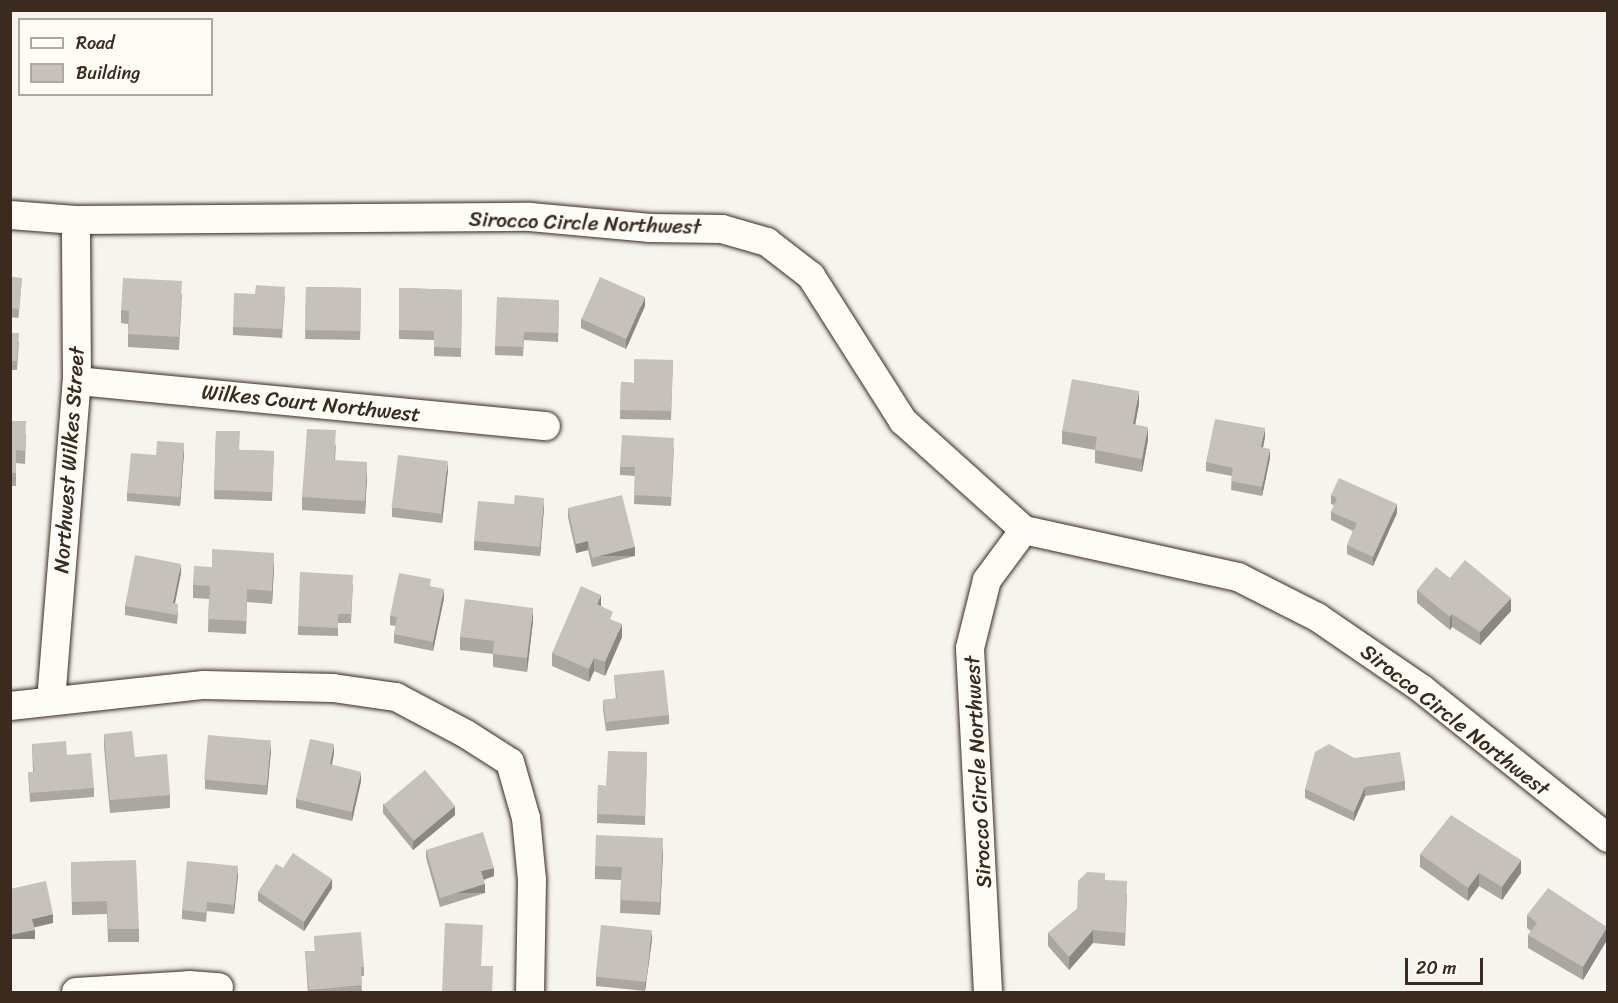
<!DOCTYPE html>
<style>
body{margin:0}
#map{position:relative;width:1618px;height:1003px;overflow:hidden;background:#f5f4ee;font-family:Sriracha,sans-serif}
div>[style]{position:absolute}
.roads{filter:drop-shadow(0 0 2px #3b2a1e) drop-shadow(0 0 2px #3b2a1e)}
.street>*{height:28px;margin:-14px;padding:0 14px;transform-origin:14px;border-radius:14px;background:#fdfcf7}
.wall>*{inset:0;background:#aba6a1;transform-origin:0 0}
.shaded-wall>*{inset:0;background:#8b8783;transform-origin:0 0}
.building>*{inset:0;background:#c7c1bb;transform-origin:0 0}
span{translate:-50% -50%;white-space:nowrap;text-align:center;line-height:1.15;-webkit-text-stroke:4.5px #fdfcf7;paint-order:stroke}
.street-label{font-size:21px;color:#3b2a1e}
.frame{position:absolute;inset:0;border:12px solid #3b2a1e;pointer-events:none}
.legend{position:absolute;left:18px;top:18px;width:195px;height:78px;box-sizing:border-box;background:#fdfcf7;border:2px solid #afa8a0;margin:0;padding:8px 10px;list-style:none;font-size:18px;color:#3b2a1e}
.legend li{display:flex;align-items:center;gap:12px;height:30px}
.legend b{width:30px;border:2px solid #afa8a0}
.scale{position:absolute;left:1405px;top:958px;width:78px;height:27px;box-sizing:border-box;border:3px solid #3b2a1e;border-top:0;padding-left:8px;font-size:18px;line-height:21px;white-space:nowrap;color:#3b2a1e;-webkit-text-stroke:4px #fdfcf7;paint-order:stroke}
</style>
<div id="map">
<div class="roads">
<div class="street">
<i style="left:10px;top:215px;width:66px;rotate:4.3deg"></i>
<i style="left:76px;top:220px;width:454px;rotate:-0.4deg"></i>
<i style="left:530px;top:217px;width:121px;rotate:5.2deg"></i>
<i style="left:650px;top:228px;width:72px;rotate:0.8deg"></i>
<i style="left:722px;top:229px;width:47px;rotate:16.1deg"></i>
<i style="left:767px;top:242px;width:56px;rotate:37.7deg"></i>
<i style="left:811px;top:276px;width:172px;rotate:57.6deg"></i>
<i style="left:903px;top:421px;width:163px;rotate:42deg"></i>
<i style="left:1024px;top:530px;width:219px;rotate:12.4deg"></i>
<i style="left:1238px;top:577px;width:89px;rotate:26.9deg"></i>
<i style="left:1317px;top:617px;width:127px;rotate:34.4deg"></i>
<i style="left:1422px;top:689px;width:238px;rotate:38.7deg"></i>
<i style="left:77px;top:381px;width:471px;rotate:5.5deg"></i>
<i style="left:51px;top:701px;width:321px;rotate:-85.4deg"></i>
<i style="left:77px;top:381px;width:161px;rotate:-90.4deg"></i>
<i style="left:10px;top:706px;width:195px;rotate:-6.2deg"></i>
<i style="left:204px;top:685px;width:129px;rotate:1.3deg"></i>
<i style="left:333px;top:688px;width:64px;rotate:8.1deg"></i>
<i style="left:396px;top:697px;width:79px;rotate:27.9deg"></i>
<i style="left:466px;top:734px;width:52px;rotate:32.5deg"></i>
<i style="left:510px;top:762px;width:58px;rotate:74.1deg"></i>
<i style="left:526px;top:818px;width:62px;rotate:84.5deg"></i>
<i style="left:532px;top:880px;width:112px;rotate:91deg"></i>
<i style="left:76px;top:992px;width:113px;rotate:-3.5deg"></i>
<i style="left:189px;top:985px;width:30px;rotate:4deg"></i>
<i style="left:988px;top:992px;width:344px;rotate:-93deg"></i>
<i style="left:970px;top:648px;width:70px;rotate:-76deg"></i>
<i style="left:987px;top:580px;width:62px;rotate:-53.5deg"></i>
</div>
</div>
<div class="wall">
<i style="left:10px;top:277px;width:12px;height:40px;rotate:5deg"></i>
<i style="left:306px;top:287px;width:55px;height:52px;rotate:1deg"></i>
<i style="clip-path:polygon(399px 288px,462px 290px,461px 357px,434px 356px,434px 340px,399px 339px)"></i>
<i style="clip-path:polygon(182px 294px,179px 350px,128px 347px,128px 324px,121px 323px,121px 310px)"></i>
<i style="clip-path:polygon(285px 295px,282px 338px,233px 335px,233px 327px)"></i>
<i style="clip-path:polygon(559px 300px,558px 342px,524px 340px,523px 356px,495px 355px,495px 346px)"></i>
<i style="clip-path:polygon(645px 306px,626px 349px,581px 328px,581px 319px)"></i>
<i style="clip-path:polygon(10px 333px,19px 342px,17px 370px,10px 370px)"></i>
<i style="clip-path:polygon(673px 360px,671px 420px,620px 419px,621px 382px,634px 383px)"></i>
<i style="clip-path:polygon(1139px 404px,1135px 424px,1148px 440px,1142px 472px,1095px 463px,1095px 450px,1062px 444px,1062px 431px)"></i>
<i style="clip-path:polygon(10px 421px,26px 435px,25px 464px,16px 463px,16px 486px,10px 486px)"></i>
<i style="clip-path:polygon(216px 431px,240px 450px,274px 451px,272px 501px,214px 499px)"></i>
<i style="clip-path:polygon(1265px 437px,1263px 448px,1270px 458px,1262px 496px,1231px 490px,1232px 476px,1206px 471px,1206px 462px)"></i>
<i style="clip-path:polygon(336px 444px,335px 460px,367px 475px,365px 514px,302px 510px,302px 497px)"></i>
<i style="clip-path:polygon(674px 447px,671px 506px,634px 504px,635px 476px,620px 475px,620px 467px)"></i>
<i style="clip-path:polygon(184px 452px,180px 506px,127px 501px,127px 493px)"></i>
<i style="clip-path:polygon(448px 470px,442px 523px,392px 517px,392px 508px)"></i>
<i style="clip-path:polygon(1331px 495px,1397px 513px,1373px 566px,1347px 554px,1347px 545px,1353px 531px,1331px 520px,1331px 512px,1334px 505px,1331px 504px)"></i>
<i style="clip-path:polygon(544px 507px,540px 556px,474px 550px,474px 541px)"></i>
<i style="clip-path:polygon(568px 508px,635px 556px,592px 567px,588px 550px,576px 553px,568px 517px)"></i>
<i style="clip-path:polygon(274px 566px,272px 604px,247px 602px,246px 634px,208px 632px,209px 599px,193px 598px,193px 585px,212px 567px)"></i>
<i style="clip-path:polygon(181px 573px,175px 604px,178px 613px,177px 624px,125px 615px,125px 606px)"></i>
<i style="clip-path:polygon(1450px 578px,1511px 611px,1480px 645px,1452px 627px,1450px 630px,1417px 603px,1417px 590px)"></i>
<i style="clip-path:polygon(353px 584px,351px 623px,338px 623px,338px 636px,298px 635px,298px 626px)"></i>
<i style="clip-path:polygon(431px 587px,444px 598px,433px 651px,394px 643px,394px 634px,396px 626px,390px 625px,390px 616px)"></i>
<i style="clip-path:polygon(601px 606px,622px 637px,605px 676px,594px 671px,589px 682px,552px 666px,552px 653px)"></i>
<i style="clip-path:polygon(533px 621px,527px 672px,493px 667px,493px 654px,460px 650px,460px 637px)"></i>
<i style="clip-path:polygon(614px 675px,669px 715px,669px 724px,606px 731px,603px 709px,603px 700px,616px 699px)"></i>
<i style="clip-path:polygon(104px 734px,135px 757px,170px 795px,170px 808px,110px 813px,104px 747px)"></i>
<i style="clip-path:polygon(32px 744px,67px 755px,94px 788px,94px 797px,30px 802px,28px 772px,33px 772px)"></i>
<i style="clip-path:polygon(271px 750px,267px 795px,205px 789px,205px 780px)"></i>
<i style="clip-path:polygon(647px 752px,645px 825px,597px 823px,598px 785px,606px 786px)"></i>
<i style="clip-path:polygon(334px 753px,332px 765px,361px 781px,352px 821px,296px 808px,296px 799px)"></i>
<i style="clip-path:polygon(1354px 758px,1405px 781px,1405px 790px,1365px 796px,1354px 821px,1305px 798px,1305px 789px)"></i>
<i style="clip-path:polygon(383px 804px,455px 815px,413px 850px,383px 813px)"></i>
<i style="clip-path:polygon(426px 850px,494px 876px,484px 880px,485px 893px,440px 907px,426px 858px)"></i>
<i style="clip-path:polygon(663px 851px,660px 915px,620px 913px,621px 880px,595px 879px,595px 866px)"></i>
<i style="clip-path:polygon(1420px 854px,1521px 873px,1502px 900px,1479px 886px,1468px 901px,1420px 867px)"></i>
<i style="clip-path:polygon(71px 862px,139px 929px,139px 942px,108px 942px,107px 914px,72px 915px)"></i>
<i style="clip-path:polygon(238px 875px,234px 914px,207px 911px,206px 922px,182px 919px,182px 910px)"></i>
<i style="clip-path:polygon(1105px 880px,1127px 894px,1125px 946px,1093px 943px,1069px 970px,1048px 946px,1048px 933px,1077px 909px)"></i>
<i style="clip-path:polygon(332px 888px,304px 931px,258px 901px,258px 892px)"></i>
<i style="clip-path:polygon(1527px 915px,1607px 940px,1583px 980px,1528px 948px,1528px 935px,1531px 931px,1527px 928px)"></i>
<i style="clip-path:polygon(314px 936px,364px 967px,364px 976px,361px 976px,362px 993px,308px 993px,305px 951px,315px 951px)"></i>
<i style="clip-path:polygon(652px 939px,645px 991px,596px 986px,596px 977px)"></i>
</div>
<div class="shaded-wall">
<i style="clip-path:polygon(645px 297px,645px 306px,626px 349px,626px 340px)"></i>
<i style="clip-path:polygon(1139px 391px,1139px 404px,1133px 437px,1133px 424px)"></i>
<i style="clip-path:polygon(1148px 427px,1148px 440px,1142px 472px,1142px 459px)"></i>
<i style="clip-path:polygon(1265px 428px,1265px 437px,1261px 456px,1261px 447px)"></i>
<i style="clip-path:polygon(184px 443px,184px 452px,180px 506px,180px 497px)"></i>
<i style="clip-path:polygon(1270px 449px,1270px 458px,1262px 496px,1262px 487px)"></i>
<i style="clip-path:polygon(448px 461px,448px 470px,442px 523px,442px 514px)"></i>
<i style="clip-path:polygon(367px 462px,367px 475px,365px 514px,365px 501px)"></i>
<i style="clip-path:polygon(544px 498px,544px 507px,540px 556px,540px 547px)"></i>
<i style="clip-path:polygon(1397px 504px,1397px 513px,1373px 566px,1373px 557px)"></i>
<i style="clip-path:polygon(588px 541px,588px 550px,576px 553px,576px 544px)"></i>
<i style="left:635px;top:547px;width:9px;height:44px;rotate:90deg"></i>
<i style="clip-path:polygon(274px 553px,274px 566px,272px 604px,272px 591px)"></i>
<i style="clip-path:polygon(181px 564px,181px 573px,173px 612px,173px 603px)"></i>
<i style="clip-path:polygon(444px 589px,444px 598px,433px 651px,433px 642px)"></i>
<i style="clip-path:polygon(601px 595px,601px 608px,597px 604px)"></i>
<i style="clip-path:polygon(1511px 598px,1511px 611px,1480px 645px,1480px 632px)"></i>
<i style="clip-path:polygon(533px 608px,533px 621px,527px 672px,527px 658px)"></i>
<i style="clip-path:polygon(1452px 614px,1452px 627px,1450px 630px,1450px 617px)"></i>
<i style="clip-path:polygon(622px 624px,622px 637px,605px 676px,605px 662px)"></i>
<i style="clip-path:polygon(594px 658px,594px 671px,589px 682px,589px 669px)"></i>
<i style="clip-path:polygon(271px 741px,271px 750px,267px 795px,267px 786px)"></i>
<i style="clip-path:polygon(334px 744px,334px 753px,330px 773px,330px 764px)"></i>
<i style="clip-path:polygon(361px 772px,361px 781px,352px 821px,352px 812px)"></i>
<i style="clip-path:polygon(1365px 787px,1365px 796px,1354px 821px,1354px 812px)"></i>
<i style="clip-path:polygon(455px 806px,455px 815px,413px 850px,413px 841px)"></i>
<i style="clip-path:polygon(663px 838px,663px 851px,660px 915px,660px 902px)"></i>
<i style="clip-path:polygon(1521px 860px,1521px 873px,1502px 900px,1502px 887px)"></i>
<i style="clip-path:polygon(238px 866px,238px 875px,234px 914px,234px 905px)"></i>
<i style="clip-path:polygon(494px 868px,494px 876px,481px 880px,481px 871px)"></i>
<i style="clip-path:polygon(1479px 873px,1479px 886px,1468px 901px,1468px 888px)"></i>
<i style="clip-path:polygon(332px 879px,332px 888px,304px 931px,304px 922px)"></i>
<i style="left:485px;top:884px;width:9px;height:47px;rotate:90deg"></i>
<i style="clip-path:polygon(53px 914px,53px 923px,32px 928px,32px 919px)"></i>
<i style="clip-path:polygon(1607px 927px,1607px 940px,1583px 980px,1583px 967px)"></i>
<i style="left:35px;top:930px;width:9px;height:25px;rotate:90deg"></i>
<i style="clip-path:polygon(652px 930px,652px 939px,645px 991px,645px 982px)"></i>
<i style="clip-path:polygon(1093px 930px,1093px 943px,1069px 970px,1069px 957px)"></i>
</div>
<div class="building">
<i style="left:10px;top:277px;width:12px;height:31px;rotate:5deg"></i>
<i style="left:600px;top:277px;width:49px;height:46px;rotate:24deg"></i>
<i style="clip-path:polygon(123px 278px,182px 281px,179px 337px,128px 334px,129px 311px,121px 310px)"></i>
<i style="clip-path:polygon(256px 285px,285px 287px,282px 329px,233px 327px,234px 293px,255px 294px)"></i>
<i style="left:306px;top:287px;width:55px;height:43px;rotate:1deg"></i>
<i style="clip-path:polygon(399px 288px,462px 290px,461px 348px,434px 347px,434px 331px,399px 330px)"></i>
<i style="clip-path:polygon(497px 297px,559px 300px,558px 333px,524px 332px,523px 347px,495px 346px)"></i>
<i style="clip-path:polygon(10px 333px,19px 333px,17px 361px,10px 361px)"></i>
<i style="clip-path:polygon(634px 359px,673px 360px,671px 411px,620px 410px,621px 382px,634px 383px)"></i>
<i style="clip-path:polygon(1072px 379px,1139px 391px,1133px 424px,1148px 427px,1142px 459px,1095px 450px,1097px 437px,1062px 431px)"></i>
<i style="clip-path:polygon(1215px 419px,1265px 428px,1261px 447px,1270px 449px,1262px 487px,1231px 481px,1233px 468px,1206px 462px)"></i>
<i style="clip-path:polygon(10px 421px,26px 421px,25px 451px,16px 450px,16px 473px,10px 473px)"></i>
<i style="clip-path:polygon(307px 429px,336px 430px,334px 460px,367px 462px,365px 501px,302px 497px)"></i>
<i style="clip-path:polygon(216px 431px,240px 431px,239px 450px,274px 451px,272px 492px,214px 490px)"></i>
<i style="clip-path:polygon(622px 435px,674px 438px,671px 497px,634px 495px,635px 467px,620px 467px)"></i>
<i style="clip-path:polygon(157px 441px,184px 443px,180px 497px,127px 493px,131px 453px,156px 455px)"></i>
<i style="left:398px;top:455px;width:50px;height:53px;rotate:7deg"></i>
<i style="clip-path:polygon(1339px 478px,1397px 504px,1373px 557px,1347px 545px,1357px 523px,1331px 512px,1337px 498px,1331px 495px)"></i>
<i style="clip-path:polygon(515px 495px,544px 498px,540px 547px,474px 541px,478px 501px,514px 504px)"></i>
<i style="clip-path:polygon(622px 495px,635px 547px,592px 558px,588px 541px,576px 544px,568px 508px)"></i>
<i style="clip-path:polygon(10px 518px,12px 518px,10px 543px)"></i>
<i style="clip-path:polygon(212px 549px,274px 553px,272px 591px,247px 589px,246px 621px,208px 619px,210px 586px,193px 585px,194px 566px,212px 567px)"></i>
<i style="clip-path:polygon(135px 555px,181px 564px,173px 603px,178px 604px,177px 615px,125px 606px)"></i>
<i style="clip-path:polygon(1465px 560px,1511px 598px,1480px 632px,1452px 614px,1450px 617px,1417px 590px,1436px 567px,1450px 578px)"></i>
<i style="clip-path:polygon(300px 572px,353px 575px,351px 614px,338px 614px,338px 628px,298px 626px)"></i>
<i style="clip-path:polygon(399px 573px,431px 579px,430px 586px,444px 589px,433px 642px,394px 634px,397px 617px,390px 616px)"></i>
<i style="clip-path:polygon(581px 586px,601px 595px,597px 604px,613px 612px,610px 619px,622px 624px,605px 662px,594px 658px,589px 669px,552px 653px)"></i>
<i style="clip-path:polygon(465px 599px,533px 608px,527px 658px,493px 654px,494px 641px,460px 637px)"></i>
<i style="clip-path:polygon(664px 670px,669px 715px,606px 722px,603px 700px,617px 698px,614px 675px)"></i>
<i style="clip-path:polygon(132px 731px,135px 757px,167px 754px,170px 795px,110px 800px,104px 734px)"></i>
<i style="left:208px;top:735px;width:63px;height:45px;rotate:5deg"></i>
<i style="clip-path:polygon(310px 739px,334px 744px,330px 764px,361px 772px,352px 812px,296px 799px)"></i>
<i style="clip-path:polygon(66px 741px,67px 755px,91px 753px,94px 788px,30px 793px,28px 772px,34px 772px,32px 744px)"></i>
<i style="clip-path:polygon(1329px 744px,1354px 758px,1400px 752px,1405px 781px,1365px 787px,1354px 812px,1305px 789px,1315px 752px)"></i>
<i style="clip-path:polygon(608px 751px,647px 752px,645px 816px,597px 814px,598px 785px,606px 786px)"></i>
<i style="left:425px;top:770px;width:47px;height:54px;rotate:50deg"></i>
<i style="clip-path:polygon(1451px 815px,1521px 860px,1502px 887px,1479px 873px,1468px 888px,1420px 854px)"></i>
<i style="clip-path:polygon(483px 832px,494px 868px,481px 871px,485px 884px,440px 898px,426px 850px)"></i>
<i style="clip-path:polygon(596px 835px,663px 838px,660px 902px,620px 900px,622px 867px,595px 866px)"></i>
<i style="clip-path:polygon(293px 853px,332px 879px,304px 922px,258px 892px,276px 864px,283px 868px)"></i>
<i style="clip-path:polygon(136px 860px,139px 929px,108px 929px,107px 901px,72px 902px,71px 862px)"></i>
<i style="clip-path:polygon(187px 861px,238px 866px,234px 905px,207px 902px,206px 913px,182px 910px)"></i>
<i style="clip-path:polygon(1087px 872px,1105px 873px,1105px 880px,1127px 881px,1125px 933px,1093px 930px,1069px 957px,1048px 933px,1077px 909px,1078px 881px)"></i>
<i style="clip-path:polygon(46px 881px,53px 914px,32px 919px,35px 930px,10px 935px,10px 889px)"></i>
<i style="clip-path:polygon(1548px 888px,1607px 927px,1583px 967px,1528px 935px,1537px 923px,1527px 915px)"></i>
<i style="clip-path:polygon(445px 923px,483px 925px,481px 966px,493px 966px,492px 993px,442px 993px)"></i>
<i style="left:601px;top:925px;width:51px;height:52px;rotate:6deg"></i>
<i style="clip-path:polygon(361px 932px,364px 967px,361px 967px,362px 985px,309px 990px,305px 951px,315px 951px,314px 936px)"></i>
</div>
<div class="street-label">
<span style="left:585px;top:223px;rotate:2deg">Sirocco Circle Northwest</span>
<span style="left:311px;top:403px;rotate:6deg">Wilkes Court Northwest</span>
<span style="left:69px;top:460px;rotate:-86deg">Northwest Wilkes Street</span>
<span style="left:1455px;top:720px;rotate:38deg">Sirocco Circle Northwest</span>
<span style="left:978px;top:772px;rotate:-93deg">Sirocco Circle Northwest</span>
</div>
<div class="frame"></div>
<ul class="legend">
<li><b style="height:8px;background:#fdfcf7"></b>Road</li>
<li><b style="height:16px;background:#c7c1bb"></b>Building</li>
</ul>
<div class="scale">20 m</div>
</div>
